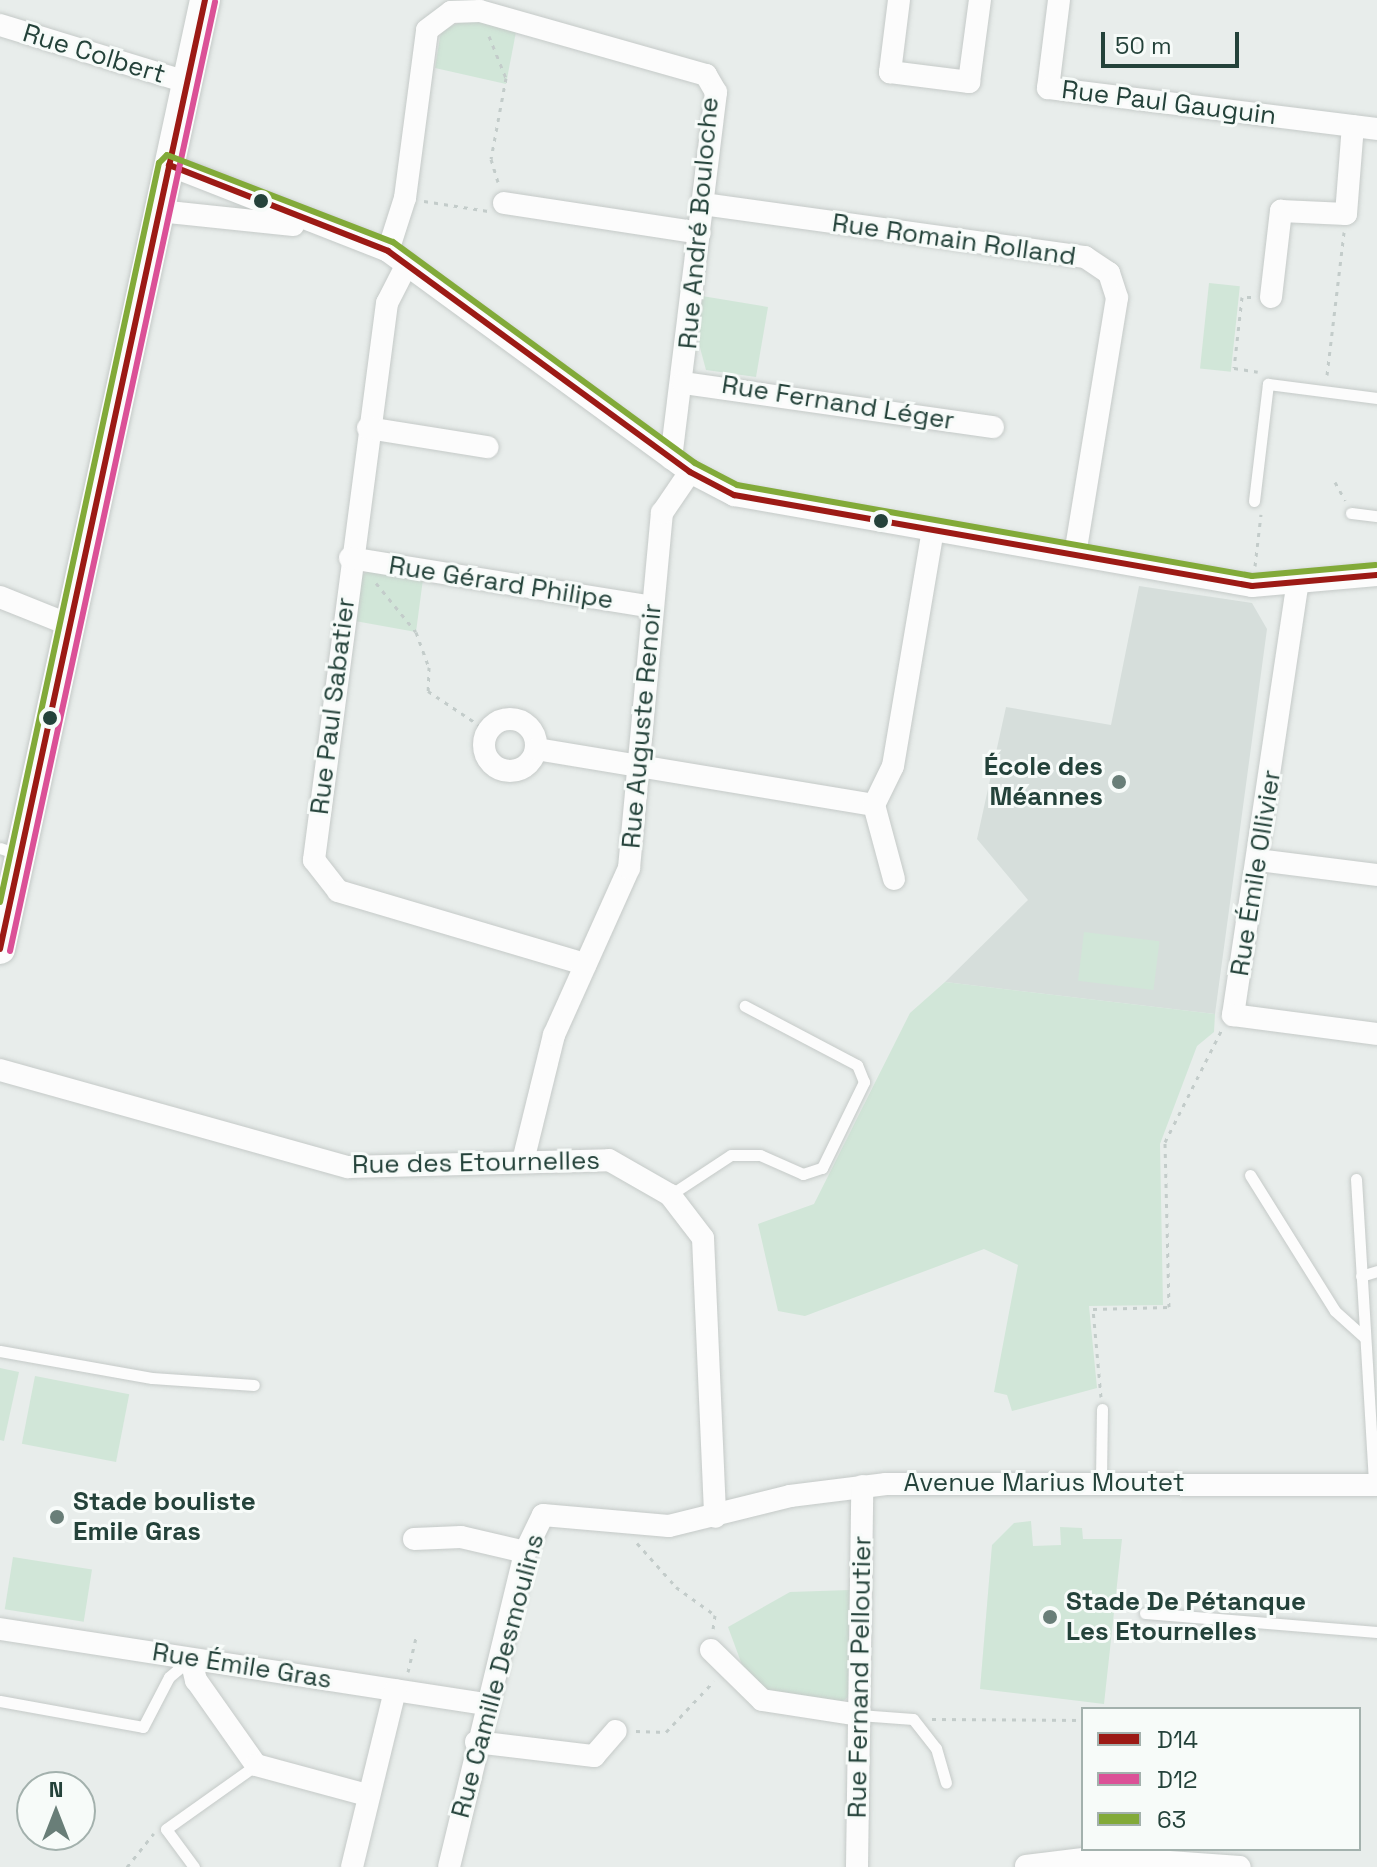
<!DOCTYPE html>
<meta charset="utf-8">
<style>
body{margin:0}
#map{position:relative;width:1377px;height:1867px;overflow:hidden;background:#e8edeb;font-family:"Space Grotesk",sans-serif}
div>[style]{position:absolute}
.built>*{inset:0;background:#d6dedb}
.green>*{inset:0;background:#d1e6d8;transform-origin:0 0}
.path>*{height:3px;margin-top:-1.5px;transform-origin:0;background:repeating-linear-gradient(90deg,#c3ccca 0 4px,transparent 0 10px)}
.roads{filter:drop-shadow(0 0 2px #c5cac8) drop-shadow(0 0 2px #c5cac8)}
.lane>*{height:11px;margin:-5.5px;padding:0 5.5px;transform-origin:5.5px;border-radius:5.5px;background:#fcfcfc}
.street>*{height:22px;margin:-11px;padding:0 11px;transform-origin:11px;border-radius:11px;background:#fcfcfc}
.street>.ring{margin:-11px;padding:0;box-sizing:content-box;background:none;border:22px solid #fcfcfc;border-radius:50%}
.secondary>*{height:30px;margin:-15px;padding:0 15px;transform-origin:15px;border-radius:15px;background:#fcfcfc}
.bus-1>*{height:6px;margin:-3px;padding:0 3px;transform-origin:3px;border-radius:3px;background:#9c1a15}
.bus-2>*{height:6px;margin:-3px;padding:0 3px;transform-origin:3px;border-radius:3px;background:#db5197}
.bus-3>*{height:6px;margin:-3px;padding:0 3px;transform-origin:3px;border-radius:3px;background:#82aa39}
.dots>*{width:22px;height:22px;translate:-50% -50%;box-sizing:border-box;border:4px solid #f7fbf9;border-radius:50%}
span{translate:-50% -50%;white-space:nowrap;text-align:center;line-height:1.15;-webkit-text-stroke:6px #f7fbf9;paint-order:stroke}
.street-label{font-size:26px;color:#24423a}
.poi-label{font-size:26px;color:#24423a;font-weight:700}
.right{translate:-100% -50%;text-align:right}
.left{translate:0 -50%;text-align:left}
.legend{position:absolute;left:1081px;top:1707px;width:280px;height:144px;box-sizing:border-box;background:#f7fbf9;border:2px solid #a3b1ad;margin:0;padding:10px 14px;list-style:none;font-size:24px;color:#24423a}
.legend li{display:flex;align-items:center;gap:16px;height:40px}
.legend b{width:40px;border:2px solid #a3b1ad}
.north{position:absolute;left:16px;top:1771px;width:80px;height:80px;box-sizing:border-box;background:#f7fbf9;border:2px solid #a3b1ad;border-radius:50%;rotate:0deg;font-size:22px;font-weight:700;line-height:32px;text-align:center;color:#24423a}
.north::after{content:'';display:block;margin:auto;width:28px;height:36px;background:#697e78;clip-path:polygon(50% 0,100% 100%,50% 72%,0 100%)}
.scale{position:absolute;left:1101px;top:32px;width:138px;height:36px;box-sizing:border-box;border:4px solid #24423a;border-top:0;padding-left:10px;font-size:24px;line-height:28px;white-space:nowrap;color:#24423a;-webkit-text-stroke:6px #f7fbf9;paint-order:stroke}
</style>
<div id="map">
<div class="built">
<i style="clip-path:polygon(1139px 586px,1252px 603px,1267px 629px,1215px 1014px,945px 982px,1028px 900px,977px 839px,1006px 707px,1111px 725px)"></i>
</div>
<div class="green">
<i style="clip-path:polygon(467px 19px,516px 32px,506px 84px,435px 68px,441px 31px)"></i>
<i style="left:1209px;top:283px;width:31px;height:86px;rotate:6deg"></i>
<i style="clip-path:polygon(702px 296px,768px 307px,756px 377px,706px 370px,699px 344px)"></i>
<i style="clip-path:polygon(371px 570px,423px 579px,416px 632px,355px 621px,360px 576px)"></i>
<i style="left:1084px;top:932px;width:76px;height:49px;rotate:7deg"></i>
<i style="clip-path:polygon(945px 982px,1215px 1014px,1214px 1032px,1197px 1046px,1160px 1144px,1163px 1305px,1089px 1306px,1097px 1388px,1012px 1411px,1007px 1395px,994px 1392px,1018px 1265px,984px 1249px,805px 1316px,778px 1311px,758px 1224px,814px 1204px,910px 1013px)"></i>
<i style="clip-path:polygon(0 1368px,19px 1372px,4px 1441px,0 1440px)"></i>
<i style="left:35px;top:1376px;width:96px;height:69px;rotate:11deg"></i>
<i style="clip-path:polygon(1031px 1521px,1033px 1546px,1061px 1545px,1060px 1527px,1082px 1528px,1083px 1539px,1122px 1539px,1104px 1704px,980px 1689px,992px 1545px,1014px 1523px)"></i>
<i style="left:13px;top:1557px;width:80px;height:53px;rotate:9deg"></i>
<i style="clip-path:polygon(850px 1590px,856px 1690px,841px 1703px,775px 1697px,745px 1673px,728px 1627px,790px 1592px)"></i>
</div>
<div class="path">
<i style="left:489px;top:36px;width:45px;rotate:68deg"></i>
<i style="left:506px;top:78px;width:82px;rotate:100.5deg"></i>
<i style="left:491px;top:159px;width:24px;rotate:73deg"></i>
<i style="left:424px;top:201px;width:65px;rotate:8.9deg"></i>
<i style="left:1251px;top:297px;width:9px;rotate:180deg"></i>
<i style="left:1242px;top:297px;width:71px;rotate:96.4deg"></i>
<i style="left:1234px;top:368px;width:24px;rotate:9deg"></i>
<i style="left:1327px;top:375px;width:144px;rotate:-83.2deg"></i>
<i style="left:1335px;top:482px;width:21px;rotate:61deg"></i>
<i style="left:1255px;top:566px;width:52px;rotate:-83.4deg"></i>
<i style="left:376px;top:583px;width:63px;rotate:50.8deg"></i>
<i style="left:416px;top:632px;width:37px;rotate:70deg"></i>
<i style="left:429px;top:667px;width:24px;rotate:92deg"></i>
<i style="left:428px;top:691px;width:72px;rotate:33.7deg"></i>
<i style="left:1101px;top:1397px;width:88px;rotate:-95.2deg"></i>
<i style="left:1093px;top:1309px;width:76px;rotate:-1.5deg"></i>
<i style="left:1169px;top:1307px;width:165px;rotate:-91.4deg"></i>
<i style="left:1165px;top:1142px;width:127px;rotate:-63.2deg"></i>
<i style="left:637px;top:1543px;width:59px;rotate:48.4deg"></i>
<i style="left:676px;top:1587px;width:48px;rotate:35.7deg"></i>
<i style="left:715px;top:1615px;width:14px;rotate:98deg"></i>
<i style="left:408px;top:1672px;width:35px;rotate:-77deg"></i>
<i style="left:932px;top:1719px;width:151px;rotate:0.4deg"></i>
<i style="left:636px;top:1731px;width:30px;rotate:2deg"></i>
<i style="left:666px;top:1732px;width:70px;rotate:-46.7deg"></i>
<i style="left:127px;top:1867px;width:43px;rotate:-51.5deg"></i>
</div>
<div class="roads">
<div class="lane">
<i style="left:1254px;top:501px;width:118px;rotate:-83.2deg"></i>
<i style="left:1268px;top:384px;width:110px;rotate:7.3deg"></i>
<i style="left:1351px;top:513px;width:26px;rotate:7deg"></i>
<i style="left:0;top:848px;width:21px;rotate:19deg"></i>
<i style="left:1250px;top:1175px;width:160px;rotate:58deg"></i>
<i style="left:1335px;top:1311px;width:40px;rotate:42deg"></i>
<i style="left:1356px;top:1179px;width:307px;rotate:86.6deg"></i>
<i style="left:670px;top:1195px;width:73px;rotate:-33.3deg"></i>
<i style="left:731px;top:1155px;width:29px"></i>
<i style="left:760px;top:1155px;width:47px;rotate:23.8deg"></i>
<i style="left:803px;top:1174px;width:20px;rotate:-18deg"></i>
<i style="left:822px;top:1168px;width:96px;rotate:-64deg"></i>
<i style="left:864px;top:1082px;width:18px;rotate:-112deg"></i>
<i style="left:857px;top:1065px;width:127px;rotate:-152.2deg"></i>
<i style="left:1361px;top:1276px;width:17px;rotate:-17deg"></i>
<i style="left:0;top:1351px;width:154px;rotate:10.1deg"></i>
<i style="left:152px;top:1378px;width:102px;rotate:3.9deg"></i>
<i style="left:1101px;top:1480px;width:71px;rotate:-89.2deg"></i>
<i style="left:1145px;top:1613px;width:233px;rotate:4.7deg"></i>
<i style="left:0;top:1701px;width:145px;rotate:10.3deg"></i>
<i style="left:143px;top:1727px;width:56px;rotate:-62.5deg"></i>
<i style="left:169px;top:1677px;width:26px;rotate:-40deg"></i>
<i style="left:859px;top:1715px;width:54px;rotate:4.2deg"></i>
<i style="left:913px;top:1719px;width:37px;rotate:52deg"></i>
<i style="left:936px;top:1748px;width:36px;rotate:74deg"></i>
<i style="left:194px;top:1867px;width:47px;rotate:-126.4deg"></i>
<i style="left:166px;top:1829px;width:110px;rotate:-35.4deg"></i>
</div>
<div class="street">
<i style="left:899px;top:0;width:73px;rotate:97.1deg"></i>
<i style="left:890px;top:72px;width:80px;rotate:7.2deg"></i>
<i style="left:969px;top:82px;width:83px;rotate:-82.4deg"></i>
<i style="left:1059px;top:0;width:89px;rotate:97.1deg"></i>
<i style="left:1048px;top:88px;width:332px;rotate:7.1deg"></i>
<i style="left:0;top:25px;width:195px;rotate:17deg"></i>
<i style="left:169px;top:165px;width:235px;rotate:21.4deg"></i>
<i style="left:388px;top:251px;width:374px;rotate:36.2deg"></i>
<i style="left:690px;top:472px;width:50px;rotate:27.6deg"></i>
<i style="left:734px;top:495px;width:526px;rotate:9.96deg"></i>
<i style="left:1252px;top:586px;width:125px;rotate:-5deg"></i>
<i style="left:504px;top:203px;width:198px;rotate:8.7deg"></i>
<i style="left:703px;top:204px;width:386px;rotate:7.9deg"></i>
<i style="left:1085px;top:257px;width:29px;rotate:34deg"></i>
<i style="left:1109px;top:273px;width:26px;rotate:72deg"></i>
<i style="left:1117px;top:298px;width:259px;rotate:99.3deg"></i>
<i style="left:159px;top:211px;width:135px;rotate:6deg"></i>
<i style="left:388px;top:251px;width:56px;rotate:-72.2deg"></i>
<i style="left:405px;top:198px;width:169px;rotate:-82.5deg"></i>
<i style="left:427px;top:30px;width:30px;rotate:-37deg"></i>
<i style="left:451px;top:12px;width:29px;rotate:-2deg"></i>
<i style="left:480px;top:11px;width:235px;rotate:15.8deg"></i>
<i style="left:706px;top:75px;width:20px;rotate:60deg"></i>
<i style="left:716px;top:92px;width:369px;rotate:97deg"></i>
<i style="left:407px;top:264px;width:44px;rotate:117.1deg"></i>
<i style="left:387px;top:303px;width:562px;rotate:97.47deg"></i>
<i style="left:314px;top:860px;width:39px;rotate:52deg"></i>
<i style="left:338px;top:891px;width:258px;rotate:16.5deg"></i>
<i style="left:1271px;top:297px;width:87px;rotate:-83.4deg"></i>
<i style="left:1281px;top:211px;width:65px;rotate:2.6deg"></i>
<i style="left:1346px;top:214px;width:88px;rotate:-85.5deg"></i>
<i style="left:683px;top:383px;width:313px;rotate:8.1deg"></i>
<i style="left:368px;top:428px;width:121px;rotate:9.1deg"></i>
<i style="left:350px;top:558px;width:306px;rotate:9.2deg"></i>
<i style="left:1297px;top:587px;width:433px;rotate:98.5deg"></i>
<i style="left:1233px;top:1015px;width:145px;rotate:7.5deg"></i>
<i style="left:0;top:597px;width:75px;rotate:21.8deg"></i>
<i class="ring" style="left:484px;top:719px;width:30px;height:30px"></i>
<i style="left:536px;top:749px;width:343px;rotate:9.4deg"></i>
<i style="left:1258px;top:860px;width:120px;rotate:7.2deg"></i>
<i style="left:894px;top:879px;width:77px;rotate:-105.1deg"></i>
<i style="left:874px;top:805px;width:43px;rotate:-64deg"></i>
<i style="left:893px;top:766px;width:239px;rotate:-80.4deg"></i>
<i style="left:0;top:1070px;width:361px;rotate:15.6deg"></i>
<i style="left:348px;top:1167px;width:261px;rotate:-1.5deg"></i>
<i style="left:609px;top:1160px;width:70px;rotate:29.8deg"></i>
<i style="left:670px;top:1195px;width:54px;rotate:52.5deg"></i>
<i style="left:703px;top:1238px;width:279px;rotate:87.5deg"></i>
<i style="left:523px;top:1161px;width:130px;rotate:-76.2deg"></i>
<i style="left:554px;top:1035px;width:183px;rotate:-65.8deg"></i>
<i style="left:629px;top:868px;width:357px;rotate:-84.7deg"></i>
<i style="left:662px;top:513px;width:50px;rotate:-55.7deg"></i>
<i style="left:414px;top:1539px;width:47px;rotate:-2.4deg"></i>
<i style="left:461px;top:1537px;width:66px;rotate:13.2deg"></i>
<i style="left:0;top:1629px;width:490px;rotate:8.8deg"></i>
<i style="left:711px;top:1650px;width:71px;rotate:44.4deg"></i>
<i style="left:762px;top:1700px;width:98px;rotate:8.8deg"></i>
<i style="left:191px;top:1659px;width:22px;rotate:77deg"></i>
<i style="left:196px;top:1680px;width:104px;rotate:54.8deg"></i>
<i style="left:256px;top:1765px;width:115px;rotate:15.1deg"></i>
<i style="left:476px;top:1742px;width:119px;rotate:6.8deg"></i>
<i style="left:594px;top:1756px;width:33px;rotate:-49deg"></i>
<i style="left:1026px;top:1866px;width:74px;rotate:-7deg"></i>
<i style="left:1099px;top:1857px;width:141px;rotate:4.1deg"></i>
<i style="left:352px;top:1867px;width:182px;rotate:-76.3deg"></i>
<i style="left:449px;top:1867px;width:324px;rotate:-76.4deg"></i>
<i style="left:525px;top:1552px;width:41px;rotate:-64.1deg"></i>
<i style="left:543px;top:1515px;width:126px;rotate:5deg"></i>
<i style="left:669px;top:1526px;width:125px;rotate:-13.9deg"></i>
<i style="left:790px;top:1496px;width:97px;rotate:-7.1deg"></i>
<i style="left:886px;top:1484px;width:491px;rotate:0.1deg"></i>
<i style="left:857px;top:1867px;width:381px;rotate:-89.2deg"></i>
</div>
<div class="secondary">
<i style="left:0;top:949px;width:971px;rotate:-77.81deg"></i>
</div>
</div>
<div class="bus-1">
<i style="left:169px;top:165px;width:235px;rotate:21.4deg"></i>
<i style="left:388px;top:251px;width:374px;rotate:36.2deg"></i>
<i style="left:690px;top:472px;width:50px;rotate:27.6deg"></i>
<i style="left:734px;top:495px;width:526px;rotate:9.96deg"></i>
<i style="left:1252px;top:586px;width:125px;rotate:-5deg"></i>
<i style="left:0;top:949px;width:971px;rotate:-77.81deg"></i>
</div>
<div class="bus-2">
<i style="left:10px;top:951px;width:971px;rotate:-77.81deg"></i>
</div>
<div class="bus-3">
<i style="left:0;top:902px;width:756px;rotate:-77.86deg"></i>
<i style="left:159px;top:163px;width:11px;rotate:-45deg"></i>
<i style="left:167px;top:155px;width:242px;rotate:21.1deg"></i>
<i style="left:393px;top:242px;width:374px;rotate:36.2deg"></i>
<i style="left:695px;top:463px;width:47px;rotate:27.6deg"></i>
<i style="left:737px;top:485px;width:523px;rotate:10.02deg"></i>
<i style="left:1252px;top:576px;width:124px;rotate:-5.1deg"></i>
</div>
<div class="dots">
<i style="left:261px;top:201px;background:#24423a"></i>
<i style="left:881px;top:521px;background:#24423a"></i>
<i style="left:50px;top:718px;background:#24423a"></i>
<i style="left:1119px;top:782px;background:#697e78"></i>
<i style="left:57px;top:1517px;background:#697e78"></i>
<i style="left:1050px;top:1617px;background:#697e78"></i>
</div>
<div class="street-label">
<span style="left:94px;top:54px;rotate:17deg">Rue Colbert</span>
<span style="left:1169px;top:103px;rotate:7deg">Rue Paul Gauguin</span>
<span style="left:699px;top:223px;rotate:-85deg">Rue André Bouloche</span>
<span style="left:954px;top:240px;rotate:8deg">Rue Romain Rolland</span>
<span style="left:838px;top:403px;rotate:9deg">Rue Fernand Léger</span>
<span style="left:501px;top:583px;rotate:9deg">Rue Gérard Philipe</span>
<span style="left:333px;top:706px;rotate:-83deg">Rue Paul Sabatier</span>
<span style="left:642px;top:726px;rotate:-85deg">Rue Auguste Renoir</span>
<span style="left:1256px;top:873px;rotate:-81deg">Rue Émile Ollivier</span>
<span style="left:476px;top:1163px;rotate:-1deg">Rue des Etournelles</span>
<span style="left:1044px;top:1483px">Avenue Marius Moutet</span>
<span style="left:242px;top:1666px;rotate:9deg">Rue Émile Gras</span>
<span style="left:498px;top:1676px;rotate:-75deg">Rue Camille Desmoulins</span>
<span style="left:860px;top:1677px;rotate:-89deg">Rue Fernand Pelloutier</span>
</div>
<div class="poi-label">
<span class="right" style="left:1103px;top:782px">École des<br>Méannes</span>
<span class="left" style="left:73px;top:1517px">Stade bouliste<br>Emile Gras</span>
<span class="left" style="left:1066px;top:1617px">Stade De Pétanque<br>Les Etournelles</span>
</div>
<ul class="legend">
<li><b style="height:10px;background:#9c1a15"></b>D14</li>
<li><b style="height:10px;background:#db5197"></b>D12</li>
<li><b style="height:10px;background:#82aa39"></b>63</li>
</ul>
<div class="north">N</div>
<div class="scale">50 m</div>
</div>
